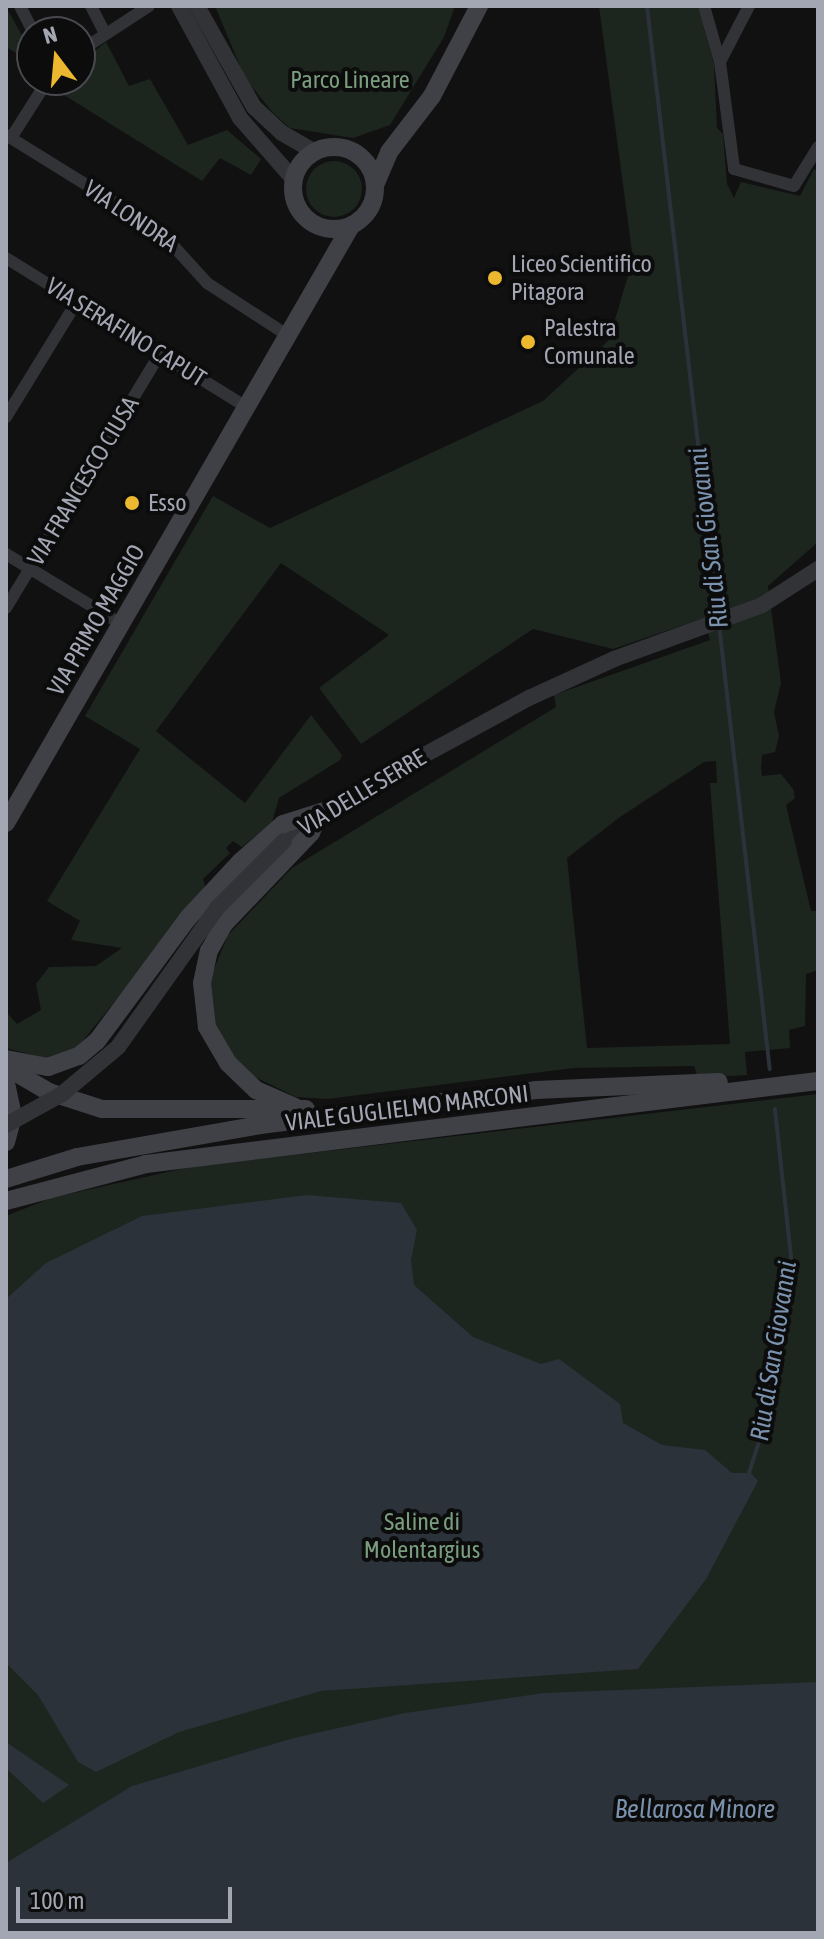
<!DOCTYPE html>
<style>
body{margin:0}
#map{position:relative;width:824px;height:1939px;overflow:hidden;background:#111112;font-family:"Asap Condensed",sans-serif}
div>[style]{position:absolute}
.green>*{inset:0;background:#1d251f}
.round{border-radius:50%}
.water>*{inset:0;background:#2b323a}
.stream>*{height:4px;margin:-2px;padding:0 2px;transform-origin:2px;border-radius:2px;background:#2b323a}
.minor>*{height:12px;margin:-6px;padding:0 6px;transform-origin:6px;border-radius:6px;background:#323337}
.tertiary>*{height:16px;margin:-8px;padding:0 8px;transform-origin:8px;border-radius:8px;background:#323337}
.secondary>*{height:18px;margin:-9px;padding:0 9px;transform-origin:9px;border-radius:9px;background:#404147}
.secondary>.ring{margin:-9px;padding:0;box-sizing:content-box;background:none;border:18px solid #404147;border-radius:50%}
.tertiary-bridge>*{height:16px;margin:-8px;padding:0 8px;transform-origin:8px;border-radius:8px;background:#323337}
.dots>*{width:22px;height:22px;translate:-50% -50%;box-sizing:border-box;border:4px solid #0c0c0d;border-radius:50%}
span{translate:-50% -50%;white-space:nowrap;text-align:center;line-height:1.15;-webkit-text-stroke:8px #0c0c0d;paint-order:stroke}
.park-label{font-size:24px;color:#7a9d7e}
.street-label{font-size:24px;color:#a3a6b3}
.poi-label{font-size:24px;color:#a3a6b3}
.left{translate:0 -50%;text-align:left}
.water-label{font-size:26px;color:#7a92ad;font-style:italic}
.frame{position:absolute;inset:0;border:8px solid #a3a6b3;pointer-events:none}
.north{position:absolute;left:16px;top:16px;width:80px;height:80px;box-sizing:border-box;background:#0c0c0d;border:2px solid #484a4f;border-radius:50%;rotate:344deg;font-size:22px;font-weight:700;line-height:32px;text-align:center;color:#a3a6b3}
.north::after{content:'';display:block;margin:auto;width:28px;height:36px;background:#ebb830;clip-path:polygon(50% 0,100% 100%,50% 72%,0 100%)}
.scale{position:absolute;left:16px;top:1887px;width:216px;height:36px;box-sizing:border-box;border:4px solid #a3a6b3;border-top:0;padding-left:10px;font-size:24px;line-height:28px;white-space:nowrap;color:#a3a6b3;-webkit-text-stroke:6px #0c0c0d;paint-order:stroke}
</style>
<div id="map">
<div class="green">
<i style="clip-path:polygon(215px 6px,455px 6px,444px 37px,390px 125px,353px 138px,290px 128px,273px 113px,245px 78px)"></i>
<i style="clip-path:polygon(evenodd,599px 6px,698px 6px,714px 65px,717px 128px,723px 134px,727px 184px,734px 198px,741px 182px,800px 196px,814px 169px,818px 171px,818px 542px,768px 586px,781px 683px,774px 712px,779px 736px,775px 752px,762px 755px,761px 767px,762px 776px,781px 774px,793px 789px,795px 798px,786px 805px,811px 911px,818px 911px,818px 970px,806px 974px,805px 1026px,789px 1030px,790px 1048px,745px 1052px,747px 1075px,698px 1078px,694px 1066px,574px 1068px,327px 1099px,296px 1097px,243px 1071px,217px 1037px,210px 979px,228px 935px,292px 868px,556px 707px,554px 695px,710px 640px,704px 618px,613px 649px,533px 629px,361px 744px,319px 688px,389px 635px,281px 563px,156px 731px,245px 803px,311px 715px,342px 755px,340px 760px,279px 798px,272px 822px,242px 847px,233px 841px,226px 848px,230px 853px,203px 879px,206px 890px,76px 1049px,48px 1059px,6px 1048px,6px 1012px,17px 1024px,41px 1010px,36px 984px,49px 967px,96px 966px,122px 948px,71px 940px,80px 921px,47px 901px,140px 749px,85px 716px,213px 496px,270px 528px,543px 401px,609px 340px,633px 259px,599px 6px,716px 761px,717px 783px,710px 783px,730px 1044px,587px 1048px,567px 858px,620px 817px,704px 762px,716px 761px)"></i>
<i style="clip-path:polygon(6px 7px,32px 53px,32px 62px,6px 47px)"></i>
<i style="clip-path:polygon(106px 42px,129px 86px,150px 79px,188px 145px,227px 130px,261px 159px,251px 175px,220px 158px,202px 181px,56px 90px,65px 80px,80px 80px,80px 63px)"></i>
<i class="round" style="left:306px;top:161px;width:56px;height:56px"></i>
<i style="clip-path:polygon(818px 1094px,818px 1933px,6px 1933px,6px 1216px,51px 1198px,190px 1167px)"></i>
</div>
<div class="water">
<i style="clip-path:polygon(307px 1195px,401px 1203px,417px 1230px,411px 1260px,414px 1285px,473px 1337px,541px 1364px,559px 1359px,620px 1404px,623px 1423px,662px 1445px,705px 1450px,732px 1473px,751px 1473px,758px 1481px,706px 1579px,638px 1669px,321px 1691px,179px 1732px,96px 1772px,78px 1762px,38px 1695px,6px 1663px,6px 1299px,46px 1263px,142px 1216px)"></i>
<i style="clip-path:polygon(818px 1682px,818px 1933px,6px 1933px,6px 1863px,132px 1786px,294px 1738px,405px 1713px,544px 1693px)"></i>
<i style="clip-path:polygon(6px 1742px,69px 1785px,43px 1803px,6px 1768px)"></i>
</div>
<div class="stream">
<i style="left:647px;top:6px;width:614px;rotate:83.36deg"></i>
<i style="left:719px;top:624px;width:448px;rotate:83.5deg"></i>
<i style="left:748px;top:1476px;width:59px;rotate:-72.2deg"></i>
<i style="left:766px;top:1420px;width:80px;rotate:-84.3deg"></i>
<i style="left:774px;top:1340px;width:85px;rotate:-78.4deg"></i>
<i style="left:791px;top:1257px;width:149px;rotate:-96.2deg"></i>
</div>
<div class="minor">
<i style="left:20px;top:6px;width:29px;rotate:63deg"></i>
<i style="left:91px;top:6px;width:29px;rotate:63deg"></i>
<i style="left:704px;top:6px;width:58px;rotate:74.1deg"></i>
<i style="left:720px;top:62px;width:108px;rotate:82.5deg"></i>
<i style="left:734px;top:169px;width:62px;rotate:15.8deg"></i>
<i style="left:794px;top:186px;width:46px;rotate:-58.4deg"></i>
<i style="left:80px;top:51px;width:82px;rotate:-33.1deg"></i>
<i style="left:720px;top:62px;width:63px;rotate:-62.6deg"></i>
<i style="left:6px;top:135px;width:180px;rotate:31.8deg"></i>
<i style="left:159px;top:230px;width:72px;rotate:47.8deg"></i>
<i style="left:207px;top:283px;width:95px;rotate:33deg"></i>
<i style="left:11px;top:138px;width:69px;rotate:-57.5deg"></i>
<i style="left:6px;top:258px;width:282px;rotate:31.8deg"></i>
<i style="left:6px;top:417px;width:134px;rotate:-58.4deg"></i>
<i style="left:6px;top:554px;width:135px;rotate:31.3deg"></i>
<i style="left:6px;top:608px;width:297px;rotate:-58.8deg"></i>
</div>
<div class="tertiary">
<i style="left:179px;top:6px;width:128px;rotate:61.4deg"></i>
<i style="left:240px;top:118px;width:82px;rotate:48.9deg"></i>
<i style="left:197px;top:6px;width:116px;rotate:60.6deg"></i>
<i style="left:254px;top:107px;width:38px;rotate:43deg"></i>
<i style="left:282px;top:133px;width:36px;rotate:30deg"></i>
<i style="left:284px;top:841px;width:69px;rotate:-35.5deg"></i>
<i style="left:340px;top:801px;width:215px;rotate:-28.6deg"></i>
<i style="left:529px;top:698px;width:94px;rotate:-24.6deg"></i>
<i style="left:614px;top:659px;width:158px;rotate:-20deg"></i>
<i style="left:762px;top:605px;width:67px;rotate:-32.7deg"></i>
</div>
<div class="secondary">
<i class="ring" style="left:293px;top:147px;width:64px;height:64px"></i>
<i style="left:376px;top:183px;width:34px;rotate:-67deg"></i>
<i style="left:389px;top:152px;width:71px;rotate:-52.5deg"></i>
<i style="left:432px;top:96px;width:102px;rotate:-62.4deg"></i>
<i style="left:6px;top:823px;width:690px;rotate:-59.98deg"></i>
<i style="left:6px;top:1059px;width:43px;rotate:10.8deg"></i>
<i style="left:48px;top:1067px;width:33px;rotate:-20deg"></i>
<i style="left:79px;top:1056px;width:23px;rotate:-40deg"></i>
<i style="left:97px;top:1041px;width:153px;rotate:-53.5deg"></i>
<i style="left:188px;top:918px;width:76px;rotate:-47.1deg"></i>
<i style="left:240px;top:862px;width:57px;rotate:-41.5deg"></i>
<i style="left:283px;top:824px;width:43px;rotate:-17.6deg"></i>
<i style="left:6px;top:1067px;width:50px;rotate:30.2deg"></i>
<i style="left:49px;top:1092px;width:56px;rotate:17.8deg"></i>
<i style="left:102px;top:1109px;width:204px"></i>
<i style="left:6px;top:1083px;width:34px;rotate:78deg"></i>
<i style="left:13px;top:1116px;width:27px;rotate:105deg"></i>
<i style="left:295px;top:1107px;width:43px;rotate:-156.4deg"></i>
<i style="left:256px;top:1090px;width:39px;rotate:-136deg"></i>
<i style="left:228px;top:1063px;width:42px;rotate:-120.3deg"></i>
<i style="left:207px;top:1027px;width:44px;rotate:-96.5deg"></i>
<i style="left:202px;top:983px;width:33px;rotate:-78deg"></i>
<i style="left:209px;top:951px;width:31px;rotate:-61deg"></i>
<i style="left:224px;top:924px;width:126px;rotate:-46.3deg"></i>
<i style="left:311px;top:833px;width:19px;rotate:-69deg"></i>
<i style="left:6px;top:1179px;width:74px;rotate:-17.2deg"></i>
<i style="left:77px;top:1157px;width:186px;rotate:-9.9deg"></i>
<i style="left:260px;top:1125px;width:278px;rotate:-7.2deg"></i>
<i style="left:536px;top:1090px;width:183px;rotate:-2.5deg"></i>
<i style="left:6px;top:1201px;width:145px;rotate:-14.8deg"></i>
<i style="left:146px;top:1164px;width:677px;rotate:-7.04deg"></i>
</div>
<div class="tertiary-bridge">
<i style="left:6px;top:1125px;width:64px;rotate:-29deg"></i>
<i style="left:62px;top:1094px;width:73px;rotate:-40deg"></i>
<i style="left:118px;top:1047px;width:172px;rotate:-54.5deg"></i>
<i style="left:218px;top:907px;width:93px;rotate:-45deg"></i>
</div>
<div class="dots">
<i style="left:495px;top:278px;background:#ebb830"></i>
<i style="left:528px;top:342px;background:#ebb830"></i>
<i style="left:132px;top:503px;background:#ebb830"></i>
</div>
<div class="park-label">
<span style="left:350px;top:80px">Parco Lineare</span>
<span style="left:422px;top:1536px">Saline di<br>Molentargius</span>
</div>
<div class="street-label">
<span style="left:131px;top:216px;rotate:34deg">VIA LONDRA</span>
<span style="left:126px;top:332px;rotate:32deg">VIA SERAFINO CAPUT</span>
<span style="left:83px;top:481px;rotate:-59deg">VIA FRANCESCO CIUSA</span>
<span style="left:96px;top:620px;rotate:-60deg">VIA PRIMO MAGGIO</span>
<span style="left:362px;top:792px;rotate:-31deg">VIA DELLE SERRE</span>
<span style="left:407px;top:1108px;rotate:-7deg">VIALE GUGLIELMO MARCONI</span>
</div>
<div class="poi-label">
<span class="left" style="left:511px;top:278px">Liceo Scientifico<br>Pitagora</span>
<span class="left" style="left:544px;top:342px">Palestra<br>Comunale</span>
<span class="left" style="left:148px;top:503px">Esso</span>
</div>
<div class="water-label">
<span style="left:709px;top:538px;rotate:-97deg">Riu di San Giovanni</span>
<span style="left:774px;top:1351px;rotate:-81deg">Riu di San Giovanni</span>
<span style="left:695px;top:1810px">Bellarosa Minore</span>
</div>
<div class="frame"></div>
<div class="north">N</div>
<div class="scale">100 m</div>
</div>
